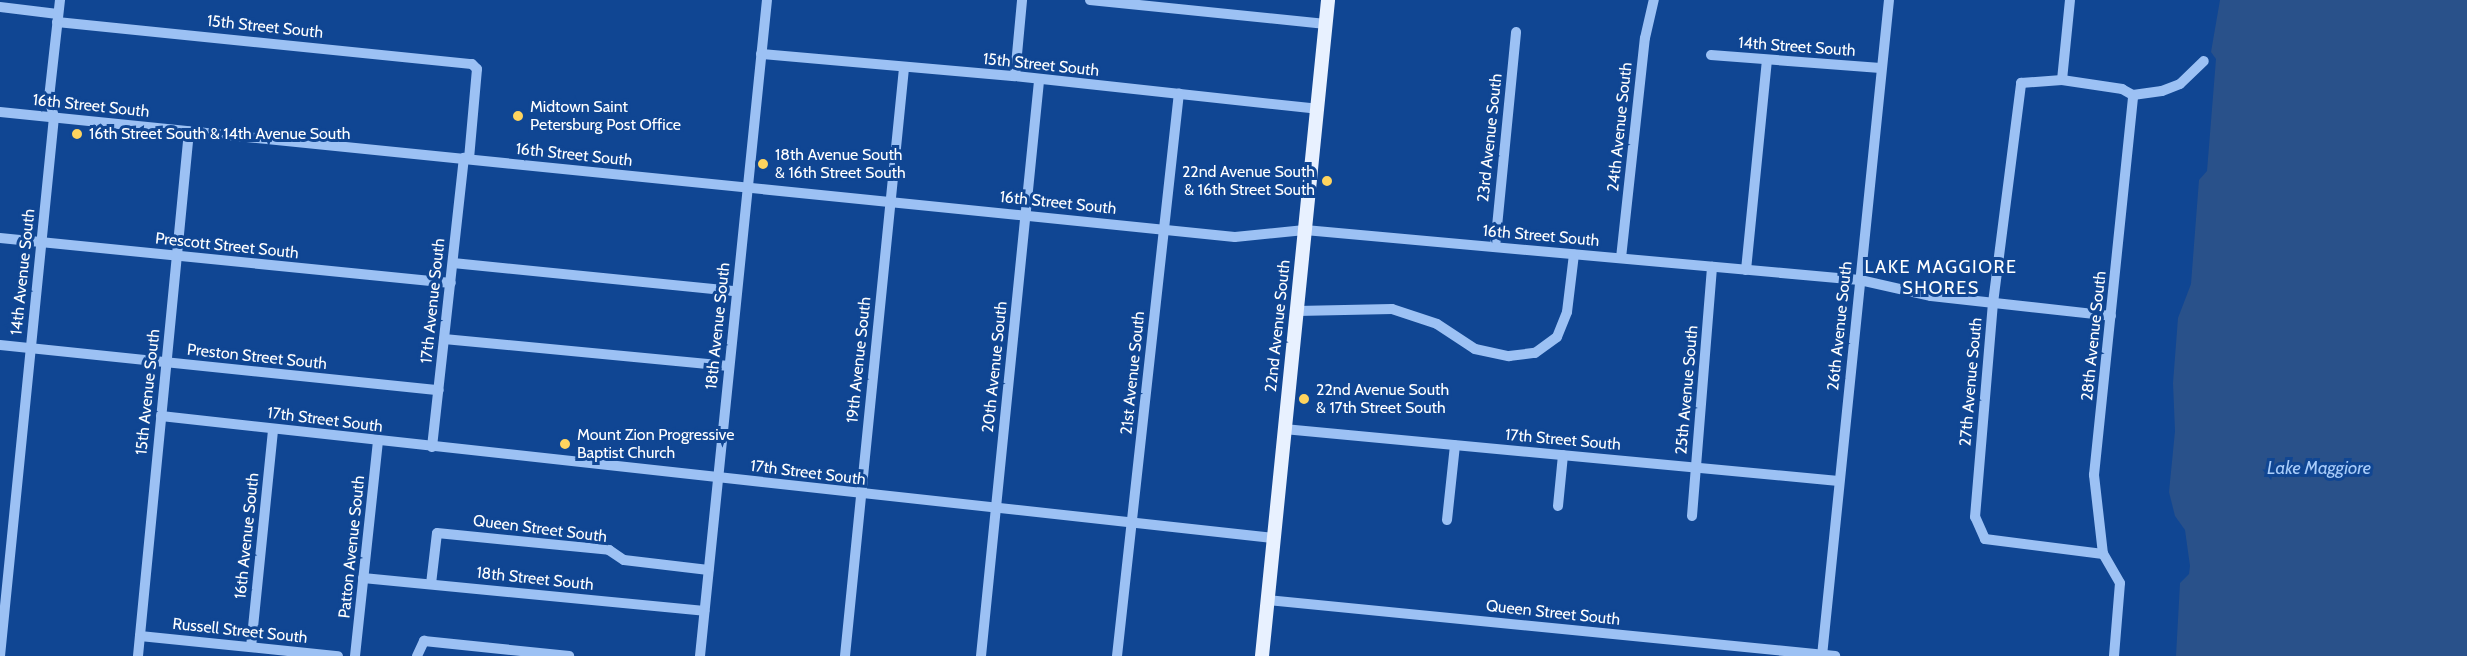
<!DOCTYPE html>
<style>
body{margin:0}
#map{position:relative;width:2467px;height:656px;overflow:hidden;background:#104693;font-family:Cabin,sans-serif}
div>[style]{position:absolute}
.water>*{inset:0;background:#29518a}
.minor>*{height:10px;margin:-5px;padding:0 5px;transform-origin:5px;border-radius:5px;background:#9cc1f4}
.major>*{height:14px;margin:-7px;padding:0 7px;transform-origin:7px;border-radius:7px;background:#e8f1ff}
.dots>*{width:16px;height:16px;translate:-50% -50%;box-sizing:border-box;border:3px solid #104693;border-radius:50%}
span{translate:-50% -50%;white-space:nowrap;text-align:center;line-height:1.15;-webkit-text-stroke:6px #104693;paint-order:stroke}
.street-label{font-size:16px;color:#fff}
.poi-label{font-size:16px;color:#fff}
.left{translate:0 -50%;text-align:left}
.right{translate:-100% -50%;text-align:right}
.neighbourhood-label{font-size:18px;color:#fff;letter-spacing:1.5px}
.water-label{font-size:18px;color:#a8ccfa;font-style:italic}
</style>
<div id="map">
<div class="water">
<i style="clip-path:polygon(2220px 0,2467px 0,2467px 656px,2176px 656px,2180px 583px,2189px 574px,2190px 566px,2185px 530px,2175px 516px,2169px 492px,2175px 431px,2173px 383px,2178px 318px,2191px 284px,2199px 180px,2207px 171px,2216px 59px,2211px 52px)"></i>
</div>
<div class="minor">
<i style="left:1090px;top:0;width:237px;rotate:5.8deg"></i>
<i style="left:0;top:7px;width:58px;rotate:6.9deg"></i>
<i style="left:57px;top:22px;width:417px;rotate:5.8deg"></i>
<i style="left:472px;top:64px;width:7px;rotate:45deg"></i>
<i style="left:477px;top:69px;width:90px;rotate:95.1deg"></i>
<i style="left:761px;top:54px;width:255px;rotate:5deg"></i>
<i style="left:1015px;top:76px;width:304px;rotate:6.2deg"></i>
<i style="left:1711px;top:55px;width:170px;rotate:4.4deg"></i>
<i style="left:1015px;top:76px;width:76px;rotate:-84.7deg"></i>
<i style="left:2062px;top:80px;width:80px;rotate:-84.3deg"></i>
<i style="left:0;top:112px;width:1241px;rotate:5.78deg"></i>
<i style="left:1235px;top:237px;width:70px;rotate:-5.7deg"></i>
<i style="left:1305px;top:230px;width:557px;rotate:5.15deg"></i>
<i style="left:1860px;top:280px;width:73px;rotate:12.7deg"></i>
<i style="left:1931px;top:296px;width:181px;rotate:6.3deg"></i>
<i style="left:0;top:238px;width:453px;rotate:5.7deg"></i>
<i style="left:1495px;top:247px;width:216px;rotate:-84.4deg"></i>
<i style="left:1621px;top:258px;width:221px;rotate:-83.8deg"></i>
<i style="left:1645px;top:38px;width:39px;rotate:-77deg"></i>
<i style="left:453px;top:263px;width:284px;rotate:5.7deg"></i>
<i style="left:1746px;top:270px;width:211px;rotate:-84.3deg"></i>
<i style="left:1297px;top:311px;width:95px;rotate:-1.2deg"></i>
<i style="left:1392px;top:309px;width:47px;rotate:18.4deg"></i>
<i style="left:1437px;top:324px;width:45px;rotate:33.3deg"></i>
<i style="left:1475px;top:349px;width:35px;rotate:12deg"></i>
<i style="left:1509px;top:356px;width:26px;rotate:-7deg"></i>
<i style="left:1535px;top:353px;width:27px;rotate:-36deg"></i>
<i style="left:1557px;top:337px;width:27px;rotate:-68deg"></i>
<i style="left:1567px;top:312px;width:58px;rotate:-83.1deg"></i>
<i style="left:444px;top:339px;width:286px;rotate:5.4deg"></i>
<i style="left:0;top:345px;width:441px;rotate:5.9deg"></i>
<i style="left:161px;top:416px;width:1120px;rotate:6.26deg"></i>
<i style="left:1284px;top:429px;width:557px;rotate:5.35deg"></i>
<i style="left:432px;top:447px;width:291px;rotate:-83.7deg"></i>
<i style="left:1558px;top:506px;width:51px;rotate:-84.4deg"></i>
<i style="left:1692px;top:516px;width:250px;rotate:-85.4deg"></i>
<i style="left:1447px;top:520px;width:75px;rotate:-83.9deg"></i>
<i style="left:2103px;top:554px;width:119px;rotate:-172.8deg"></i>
<i style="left:1985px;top:539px;width:24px;rotate:-114deg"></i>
<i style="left:1975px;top:517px;width:215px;rotate:-85.2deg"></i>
<i style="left:1993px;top:303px;width:222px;rotate:-82.7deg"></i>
<i style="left:2021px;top:83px;width:41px;rotate:-4.2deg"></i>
<i style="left:2062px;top:80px;width:61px;rotate:8.5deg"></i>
<i style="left:2122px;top:89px;width:13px;rotate:29deg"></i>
<i style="left:363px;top:578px;width:343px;rotate:5.5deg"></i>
<i style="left:431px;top:584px;width:51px;rotate:-83.3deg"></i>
<i style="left:437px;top:533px;width:173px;rotate:5.6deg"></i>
<i style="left:609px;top:550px;width:18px;rotate:34deg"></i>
<i style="left:624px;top:560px;width:85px;rotate:6.8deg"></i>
<i style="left:1267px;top:600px;width:571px;rotate:5.63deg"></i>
<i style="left:140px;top:636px;width:199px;rotate:5.8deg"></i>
<i style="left:251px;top:647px;width:219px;rotate:-84.2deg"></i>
<i style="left:0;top:656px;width:542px;rotate:-84.28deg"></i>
<i style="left:54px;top:117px;width:20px;rotate:-105deg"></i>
<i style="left:49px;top:98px;width:99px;rotate:-83.6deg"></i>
<i style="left:138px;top:656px;width:527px;rotate:-84.45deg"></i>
<i style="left:355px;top:656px;width:216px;rotate:-83.9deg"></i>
<i style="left:417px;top:656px;width:17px;rotate:-65deg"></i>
<i style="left:424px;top:641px;width:146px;rotate:5.9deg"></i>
<i style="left:700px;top:656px;width:659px;rotate:-84.17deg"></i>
<i style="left:845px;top:656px;width:591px;rotate:-84.27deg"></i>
<i style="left:981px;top:656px;width:578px;rotate:-84.24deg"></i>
<i style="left:1117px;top:656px;width:566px;rotate:-83.72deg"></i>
<i style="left:1822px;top:656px;width:659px;rotate:-84.17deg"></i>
<i style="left:2114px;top:656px;width:73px;rotate:-85.3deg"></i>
<i style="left:2120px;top:583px;width:34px;rotate:-120deg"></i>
<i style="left:2103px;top:554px;width:80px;rotate:-96.5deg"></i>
<i style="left:2094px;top:475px;width:382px;rotate:-84.1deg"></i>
<i style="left:2133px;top:95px;width:29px;rotate:-8deg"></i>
<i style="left:2162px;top:91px;width:19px;rotate:-21deg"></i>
<i style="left:2180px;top:84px;width:33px;rotate:-44deg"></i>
</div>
<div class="major">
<i style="left:1262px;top:656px;width:659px;rotate:-84.25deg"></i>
</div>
<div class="dots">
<i style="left:518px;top:116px;background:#ffd45e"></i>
<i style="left:77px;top:134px;background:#ffd45e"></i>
<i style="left:763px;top:164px;background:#ffd45e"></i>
<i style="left:1327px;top:181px;background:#ffd45e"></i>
<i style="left:1304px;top:399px;background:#ffd45e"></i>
<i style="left:565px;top:444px;background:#ffd45e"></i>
</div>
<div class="street-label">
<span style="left:265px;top:27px;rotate:6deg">15th Street South</span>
<span style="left:1797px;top:47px;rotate:4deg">14th Street South</span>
<span style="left:1041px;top:65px;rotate:6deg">15th Street South</span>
<span style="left:91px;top:106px;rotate:6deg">16th Street South</span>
<span style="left:1620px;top:127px;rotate:-84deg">24th Avenue South</span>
<span style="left:1490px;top:138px;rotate:-84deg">23rd Avenue South</span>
<span style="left:574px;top:155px;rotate:6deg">16th Street South</span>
<span style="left:1058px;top:203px;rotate:6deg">16th Street South</span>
<span style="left:1541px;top:236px;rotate:5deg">16th Street South</span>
<span style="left:227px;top:246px;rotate:6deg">Prescott Street South</span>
<span style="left:23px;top:272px;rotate:-84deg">14th Avenue South</span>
<span style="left:433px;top:301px;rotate:-84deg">17th Avenue South</span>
<span style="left:718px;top:326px;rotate:-84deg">18th Avenue South</span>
<span style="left:1278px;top:326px;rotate:-84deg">22nd Avenue South</span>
<span style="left:1840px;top:326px;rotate:-84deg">26th Avenue South</span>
<span style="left:2094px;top:336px;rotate:-84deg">28th Avenue South</span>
<span style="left:257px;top:357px;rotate:6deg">Preston Street South</span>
<span style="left:859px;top:360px;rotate:-84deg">19th Avenue South</span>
<span style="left:995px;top:367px;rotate:-84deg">20th Avenue South</span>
<span style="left:1133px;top:373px;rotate:-84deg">21st Avenue South</span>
<span style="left:1971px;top:382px;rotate:-85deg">27th Avenue South</span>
<span style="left:1687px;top:390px;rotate:-85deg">25th Avenue South</span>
<span style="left:148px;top:392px;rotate:-84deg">15th Avenue South</span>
<span style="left:325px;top:420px;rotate:7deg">17th Street South</span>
<span style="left:1563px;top:440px;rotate:5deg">17th Street South</span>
<span style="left:808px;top:473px;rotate:7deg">17th Street South</span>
<span style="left:540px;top:529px;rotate:7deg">Queen Street South</span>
<span style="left:247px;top:536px;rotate:-84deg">16th Avenue South</span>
<span style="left:352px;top:547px;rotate:-84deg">Patton Avenue South</span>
<span style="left:535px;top:579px;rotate:6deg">18th Street South</span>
<span style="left:1553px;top:613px;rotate:6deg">Queen Street South</span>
<span style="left:240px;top:631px;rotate:6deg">Russell Street South</span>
</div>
<div class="poi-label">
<span class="left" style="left:530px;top:116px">Midtown Saint<br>Petersburg Post Office</span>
<span class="left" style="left:89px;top:134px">16th Street South &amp; 14th Avenue South</span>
<span class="left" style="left:775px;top:164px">18th Avenue South<br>&amp; 16th Street South</span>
<span class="right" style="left:1315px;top:181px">22nd Avenue South<br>&amp; 16th Street South</span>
<span class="left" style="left:1316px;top:399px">22nd Avenue South<br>&amp; 17th Street South</span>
<span class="left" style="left:577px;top:444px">Mount Zion Progressive<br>Baptist Church</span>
</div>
<div class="neighbourhood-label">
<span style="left:1941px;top:278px">LAKE MAGGIORE<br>SHORES</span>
</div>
<div class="water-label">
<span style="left:2319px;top:468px">Lake Maggiore</span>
</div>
</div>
